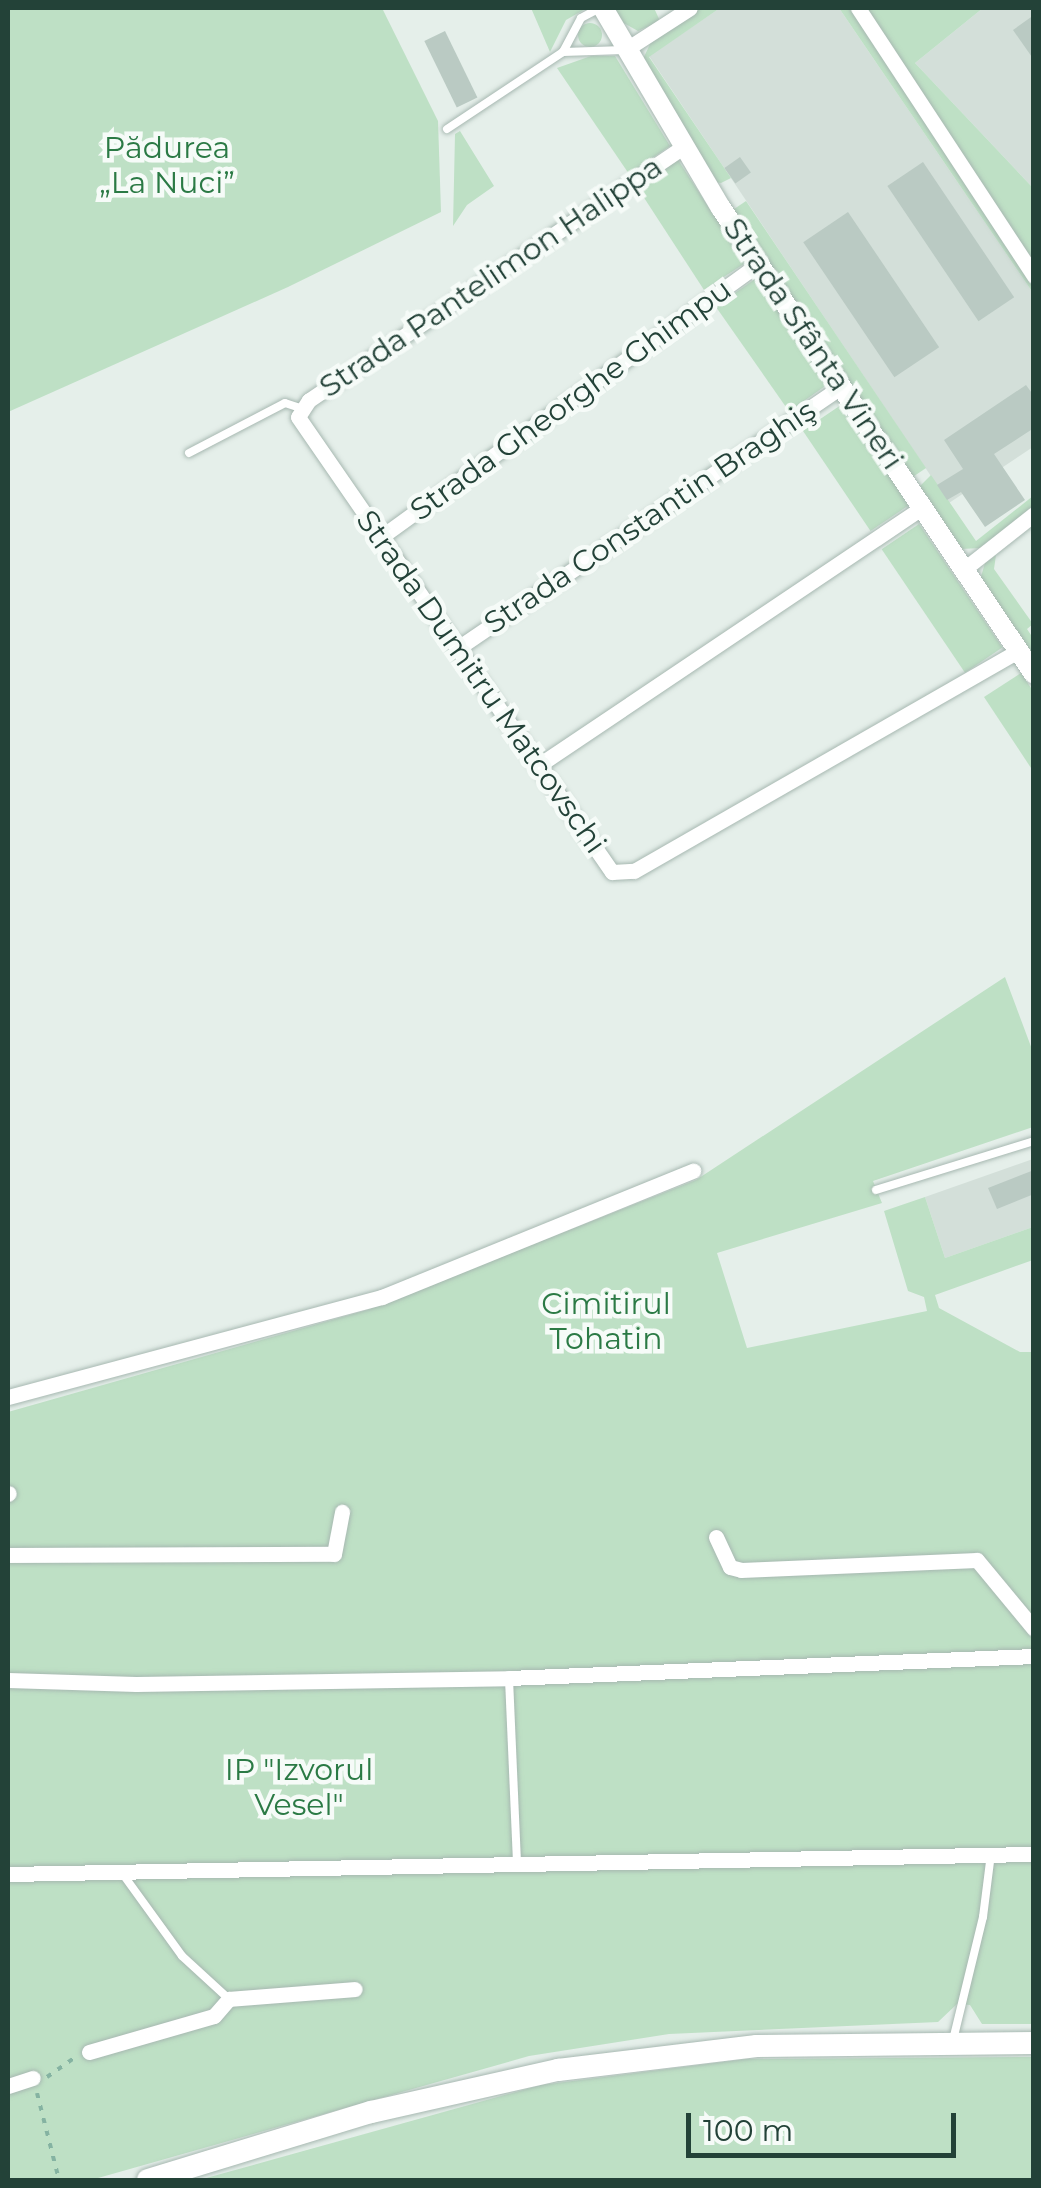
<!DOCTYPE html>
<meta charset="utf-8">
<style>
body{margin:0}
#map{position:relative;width:1041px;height:2188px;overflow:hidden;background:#e5efea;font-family:Montserrat,sans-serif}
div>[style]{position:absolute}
.built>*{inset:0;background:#d3dfd9}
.green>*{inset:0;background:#bee0c5;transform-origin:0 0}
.round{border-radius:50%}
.building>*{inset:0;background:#bacac3;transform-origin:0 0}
.path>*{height:4px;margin-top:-2px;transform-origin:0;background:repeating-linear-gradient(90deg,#85b3a2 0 5px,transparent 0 13px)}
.roads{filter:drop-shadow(0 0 2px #a7b8b1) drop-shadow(0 0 2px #a7b8b1)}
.service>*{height:8px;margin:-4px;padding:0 4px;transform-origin:4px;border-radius:4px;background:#fff}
.minor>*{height:15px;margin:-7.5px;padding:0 7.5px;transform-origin:7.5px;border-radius:7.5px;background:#fff}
.tertiary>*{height:20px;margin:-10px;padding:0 10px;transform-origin:10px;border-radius:10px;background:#fff}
.secondary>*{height:22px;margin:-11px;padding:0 11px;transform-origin:11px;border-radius:11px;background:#fff}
span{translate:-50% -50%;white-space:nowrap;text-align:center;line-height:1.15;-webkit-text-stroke:9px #f6fbf8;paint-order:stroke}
.park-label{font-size:30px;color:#2b7a45}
.street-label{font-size:30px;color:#234238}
.frame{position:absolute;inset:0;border:10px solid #234238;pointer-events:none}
.scale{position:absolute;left:686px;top:2113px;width:270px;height:45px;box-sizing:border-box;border:5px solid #234238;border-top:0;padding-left:12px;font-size:30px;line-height:35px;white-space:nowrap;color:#234238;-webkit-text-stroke:8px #f6fbf8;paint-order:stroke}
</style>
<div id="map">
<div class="built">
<i style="clip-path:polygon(720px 8px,839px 8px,1033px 293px,1033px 447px,949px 503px,649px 56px)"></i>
<i style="clip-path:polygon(983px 8px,1033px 8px,1033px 188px,915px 63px)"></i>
<i style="clip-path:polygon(1033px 1159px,1033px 1227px,945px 1258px,925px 1197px)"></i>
</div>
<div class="green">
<i style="clip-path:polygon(8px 8px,382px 8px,438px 121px,441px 212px,288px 287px,8px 412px)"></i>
<i style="clip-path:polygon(531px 8px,587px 8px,566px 20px,550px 52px)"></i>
<i style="clip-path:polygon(614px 8px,654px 8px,660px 21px,638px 31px,620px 21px)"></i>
<i style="clip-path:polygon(698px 8px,720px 8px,649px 57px,731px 178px,721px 183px,714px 182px,642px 61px,652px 40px)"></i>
<i style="clip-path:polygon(839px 8px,983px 8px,915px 63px,1033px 188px,1033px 293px)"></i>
<i class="round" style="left:578px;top:23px;width:24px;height:24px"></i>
<i style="clip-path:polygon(591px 56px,615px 56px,670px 146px,629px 174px,557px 68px)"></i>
<i style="clip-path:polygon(460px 131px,494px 186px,467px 205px,453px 226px,455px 134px)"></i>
<i style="left:678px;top:160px;width:123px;height:49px;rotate:57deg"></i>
<i style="left:746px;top:201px;width:322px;height:17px;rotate:56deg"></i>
<i style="left:755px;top:279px;width:128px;height:48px;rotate:55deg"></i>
<i style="left:841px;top:405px;width:121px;height:46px;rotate:56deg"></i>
<i style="clip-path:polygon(931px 475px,976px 541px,1033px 496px,1033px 506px,981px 548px,961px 549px,918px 488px)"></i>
<i style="left:919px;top:524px;width:149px;height:45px;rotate:56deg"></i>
<i style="clip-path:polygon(996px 555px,994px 569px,1033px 624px,1027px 629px,1033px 638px,1033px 660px,980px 580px,985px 563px)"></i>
<i style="clip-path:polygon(1021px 673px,1033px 691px,1033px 771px,984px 697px)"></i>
<i style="clip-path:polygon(1005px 977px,1033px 1052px,1033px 1127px,873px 1181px,882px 1203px,717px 1253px,747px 1348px,927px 1311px,924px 1297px,908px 1291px,884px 1211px,925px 1197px,945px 1258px,1033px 1227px,1033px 1260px,935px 1295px,939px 1308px,1020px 1352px,1033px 1352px,1033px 2024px,982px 2024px,970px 2005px,957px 2004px,938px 2022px,669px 2034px,529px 2056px,91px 2180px,8px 2180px,8px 1412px,367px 1310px,696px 1180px)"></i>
<i style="clip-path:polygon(1033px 2057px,1033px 2180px,199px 2180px,541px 2085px,746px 2059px)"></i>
</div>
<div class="building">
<i style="clip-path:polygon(1034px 15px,1034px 60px,1013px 30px)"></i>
<i style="left:445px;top:31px;width:74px;height:23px;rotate:64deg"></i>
<i style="left:740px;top:157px;width:19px;height:19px;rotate:55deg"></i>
<i style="left:923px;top:162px;width:163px;height:43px;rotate:56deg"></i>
<i style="left:848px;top:212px;width:163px;height:54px;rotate:56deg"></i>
<i style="clip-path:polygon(1026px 385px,1034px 396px,1034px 428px,994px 454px,1025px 500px,985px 527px,961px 492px,947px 500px,937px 485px,963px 469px,944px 440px)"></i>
<i style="clip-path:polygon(1034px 1170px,1034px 1194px,997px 1209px,988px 1188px)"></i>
</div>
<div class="path">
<i style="left:47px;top:2077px;width:35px;rotate:-35deg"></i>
<i style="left:37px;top:2093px;width:90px;rotate:75.8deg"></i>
</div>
<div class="roads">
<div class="service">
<i style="left:563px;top:52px;width:38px;rotate:-62deg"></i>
<i style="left:581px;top:18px;width:21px;rotate:-28deg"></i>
<i style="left:447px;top:129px;width:139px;rotate:-33.6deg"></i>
<i style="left:563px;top:52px;width:61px;rotate:-1.9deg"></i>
<i style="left:189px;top:453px;width:108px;rotate:-27.5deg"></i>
<i style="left:285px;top:403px;width:16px;rotate:18deg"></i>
<i style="left:876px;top:1190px;width:165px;rotate:-17.2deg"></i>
<i style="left:509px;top:1679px;width:185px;rotate:87.5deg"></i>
<i style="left:122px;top:1873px;width:102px;rotate:54.1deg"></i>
<i style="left:182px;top:1956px;width:64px;rotate:42.5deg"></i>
<i style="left:953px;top:2040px;width:127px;rotate:-76.3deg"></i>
<i style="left:983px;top:1917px;width:64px;rotate:-82.8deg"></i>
</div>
<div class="minor">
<i style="left:858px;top:8px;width:321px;rotate:56.7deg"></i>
<i style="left:625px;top:50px;width:77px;rotate:-32.9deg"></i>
<i style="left:683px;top:147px;width:452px;rotate:145.9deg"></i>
<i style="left:309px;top:400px;width:20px;rotate:123deg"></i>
<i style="left:298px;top:417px;width:553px;rotate:55.39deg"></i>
<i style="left:612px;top:872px;width:22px;rotate:-3deg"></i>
<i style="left:634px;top:871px;width:443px;rotate:-29.8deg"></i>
<i style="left:381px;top:537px;width:469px;rotate:-35.9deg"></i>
<i style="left:963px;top:570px;width:90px;rotate:-38.3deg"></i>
<i style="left:458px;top:648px;width:465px;rotate:-34.3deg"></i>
<i style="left:539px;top:765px;width:461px;rotate:-33.9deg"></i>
<i style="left:8px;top:1397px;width:387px;rotate:-15deg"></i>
<i style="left:382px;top:1297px;width:336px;rotate:-22.1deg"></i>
<i style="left:8px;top:1494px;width:1px;rotate:-45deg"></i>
<i style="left:716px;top:1537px;width:33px;rotate:65deg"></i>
<i style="left:730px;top:1567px;width:11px;rotate:15deg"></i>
<i style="left:741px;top:1570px;width:236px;rotate:-2.4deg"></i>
<i style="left:977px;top:1560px;width:89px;rotate:50.4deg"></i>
<i style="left:8px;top:1555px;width:326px;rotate:-0.2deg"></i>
<i style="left:334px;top:1554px;width:43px;rotate:-79.2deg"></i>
<i style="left:8px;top:1680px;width:128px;rotate:1.8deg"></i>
<i style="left:136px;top:1684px;width:373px;rotate:-0.9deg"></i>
<i style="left:509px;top:1678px;width:525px;rotate:-2.4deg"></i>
<i style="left:8px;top:1874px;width:1026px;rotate:-1.12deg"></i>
<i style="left:89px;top:2052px;width:130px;rotate:-16.1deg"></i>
<i style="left:214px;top:2016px;width:23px;rotate:-49deg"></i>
<i style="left:229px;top:1999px;width:126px;rotate:-4.5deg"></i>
<i style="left:8px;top:2086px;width:26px;rotate:-18deg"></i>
</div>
<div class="tertiary">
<i style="left:603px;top:8px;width:232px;rotate:59.5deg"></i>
<i style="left:721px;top:208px;width:561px;rotate:56.11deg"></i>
</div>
<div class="secondary">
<i style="left:148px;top:2180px;width:233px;rotate:-17deg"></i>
<i style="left:371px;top:2112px;width:192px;rotate:-12.7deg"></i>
<i style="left:558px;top:2070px;width:200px;rotate:-6.9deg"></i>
<i style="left:757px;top:2046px;width:277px;rotate:-0.6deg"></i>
</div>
</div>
<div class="park-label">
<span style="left:167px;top:165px">Pădurea<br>„La Nuci”</span>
<span style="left:606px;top:1321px">Cimitirul<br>Tohatin</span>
<span style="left:299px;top:1787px">IP "Izvorul<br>Vesel"</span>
</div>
<div class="street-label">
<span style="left:491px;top:277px;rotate:-34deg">Strada Pantelimon Halippa</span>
<span style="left:813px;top:344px;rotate:56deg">Strada Sfânta Vineri</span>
<span style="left:571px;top:400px;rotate:-36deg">Strada Gheorghe Ghimpu</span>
<span style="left:650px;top:517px;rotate:-34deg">Strada Constantin Braghiş</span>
<span style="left:481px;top:682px;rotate:55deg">Strada Dumitru Matcovschi</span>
</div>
<div class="frame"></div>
<div class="scale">100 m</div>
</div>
